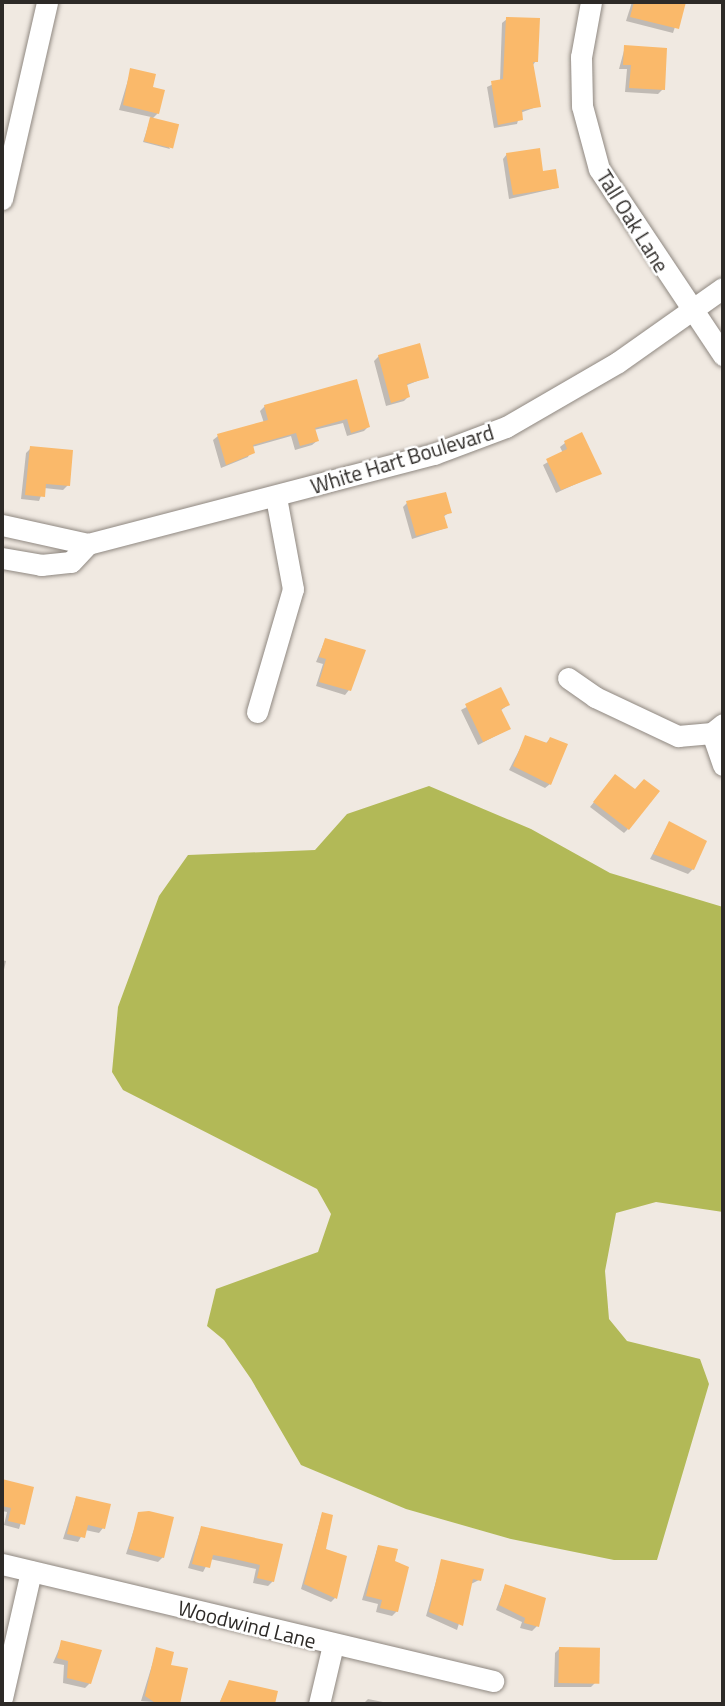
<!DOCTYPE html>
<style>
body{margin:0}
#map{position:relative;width:725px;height:1706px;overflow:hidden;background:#f0e9e1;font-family:"Titillium Web",sans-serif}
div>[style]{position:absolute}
.forest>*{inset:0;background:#b2b957}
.shadow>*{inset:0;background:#0003}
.building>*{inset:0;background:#fab96a;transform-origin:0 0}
.roads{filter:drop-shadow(0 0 2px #8f8881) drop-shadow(0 0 2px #8f8881)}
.minor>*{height:21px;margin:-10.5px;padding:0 10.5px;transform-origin:10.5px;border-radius:10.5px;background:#fff}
span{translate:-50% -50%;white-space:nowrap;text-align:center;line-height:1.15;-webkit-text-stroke:5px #fff;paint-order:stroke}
.street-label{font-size:21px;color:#2d2a27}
.frame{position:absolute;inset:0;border:4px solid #2d2a27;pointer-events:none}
</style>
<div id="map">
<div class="forest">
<i style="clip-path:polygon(429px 786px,531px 829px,610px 873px,723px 907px,723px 1212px,656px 1202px,616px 1213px,605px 1271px,609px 1319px,627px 1341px,700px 1359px,709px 1384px,657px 1560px,614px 1560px,511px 1539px,406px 1509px,301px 1465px,251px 1379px,224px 1340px,207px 1326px,216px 1289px,318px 1252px,331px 1214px,317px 1189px,123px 1090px,112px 1072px,118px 1007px,159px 896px,188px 855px,315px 850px,347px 814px)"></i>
</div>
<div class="shadow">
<i style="clip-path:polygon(683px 2px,673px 33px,626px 21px,632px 2px)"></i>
<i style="clip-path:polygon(507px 19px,536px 61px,532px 66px,539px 106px,520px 113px,517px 124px,494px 128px,487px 87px,500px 81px,502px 23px)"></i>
<i style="clip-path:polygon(625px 47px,663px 89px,658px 94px,625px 92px,627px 69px,619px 69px)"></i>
<i style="clip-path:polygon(131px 70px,151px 89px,158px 113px,152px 119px,170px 149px,143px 142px,151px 117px,119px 110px)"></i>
<i style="clip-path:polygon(507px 154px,542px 173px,557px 188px,509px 199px,503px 159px)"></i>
<i style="clip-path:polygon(379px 356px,427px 377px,405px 386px,408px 397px,404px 401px,386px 406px,374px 361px)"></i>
<i style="clip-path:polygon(356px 382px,368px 427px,364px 431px,347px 436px,343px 423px,314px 430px,317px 441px,312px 445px,295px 450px,291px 436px,252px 447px,248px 457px,221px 468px,213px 440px,218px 436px,264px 423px,260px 411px,265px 406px)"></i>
<i style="clip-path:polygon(565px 443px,600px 473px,556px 493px,543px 465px,563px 453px,560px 447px)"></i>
<i style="clip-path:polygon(31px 448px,68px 485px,63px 490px,44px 488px,39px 501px,21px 499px,26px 453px)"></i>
<i style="clip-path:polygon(407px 503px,450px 512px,443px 517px,446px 528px,412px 539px,403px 507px)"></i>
<i style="clip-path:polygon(325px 640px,349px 690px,345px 695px,316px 686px,323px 664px,316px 662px)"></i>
<i style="clip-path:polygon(501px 689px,508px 705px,500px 711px,509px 729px,478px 745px,461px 710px)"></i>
<i style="clip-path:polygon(526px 737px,546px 743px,550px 739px,550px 784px,545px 788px,509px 770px)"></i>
<i style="clip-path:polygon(611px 781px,628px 829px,624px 833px,590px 807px)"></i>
<i style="clip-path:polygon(669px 823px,693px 869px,688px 874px,650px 859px)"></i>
<i style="clip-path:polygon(2px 960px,6px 961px,2px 978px)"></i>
<i style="clip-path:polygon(2px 1481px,32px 1488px,19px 1529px,4px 1525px,7px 1512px,2px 1511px)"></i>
<i style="clip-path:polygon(76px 1498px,103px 1528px,99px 1533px,85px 1530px,78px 1542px,63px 1539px)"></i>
<i style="clip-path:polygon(139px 1514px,163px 1557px,158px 1562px,126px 1554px)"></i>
<i style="clip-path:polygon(322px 1514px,324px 1550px,335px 1598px,331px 1602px,301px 1589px)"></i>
<i style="clip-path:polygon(201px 1528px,281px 1545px,273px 1581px,268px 1586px,253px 1583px,256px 1569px,210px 1559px,203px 1572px,188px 1568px)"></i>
<i style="clip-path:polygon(378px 1546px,393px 1562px,397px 1611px,392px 1616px,376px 1612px,378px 1604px,362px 1600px)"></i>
<i style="clip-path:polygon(442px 1561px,479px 1580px,471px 1584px,457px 1630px,426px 1616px)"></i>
<i style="clip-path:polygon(505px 1586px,537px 1626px,532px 1631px,520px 1628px,522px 1622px,496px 1610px)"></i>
<i style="clip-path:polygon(62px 1642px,90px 1683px,85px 1688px,63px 1683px,64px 1665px,53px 1663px)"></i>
<i style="clip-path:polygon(157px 1649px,169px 1666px,186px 1670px,178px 1704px,141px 1701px)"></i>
<i style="clip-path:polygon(559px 1649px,595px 1683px,591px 1687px,554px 1687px,555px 1653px)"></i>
<i style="clip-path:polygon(229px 1682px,276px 1692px,273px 1704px,219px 1704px)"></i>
<i style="clip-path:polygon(368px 1699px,393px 1704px,363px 1704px)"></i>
</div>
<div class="building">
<i style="clip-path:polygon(634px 2px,686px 2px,679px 29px,630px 17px)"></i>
<i style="clip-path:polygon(506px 17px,540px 18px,538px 62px,533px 62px,541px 107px,522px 110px,523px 120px,498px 125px,491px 81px,503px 79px)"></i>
<i style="clip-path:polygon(624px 45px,667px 48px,665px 90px,629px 88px,631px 65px,623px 65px)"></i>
<i style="clip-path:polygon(130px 68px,156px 74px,153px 87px,165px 90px,159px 114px,123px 105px)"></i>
<i style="left:150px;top:117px;width:30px;height:25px;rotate:14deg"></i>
<i style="clip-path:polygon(540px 148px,543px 171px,556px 169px,559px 188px,513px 195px,506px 153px)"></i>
<i style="clip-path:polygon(420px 343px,429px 378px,407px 384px,410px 397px,391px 403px,378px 355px)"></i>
<i style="clip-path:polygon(357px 379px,370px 427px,351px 433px,347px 419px,315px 428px,319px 441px,300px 446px,296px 433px,253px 445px,255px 453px,226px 465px,217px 434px,268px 420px,264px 405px)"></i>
<i style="clip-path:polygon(582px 432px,602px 474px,561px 490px,546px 459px,567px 449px,564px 441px)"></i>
<i style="clip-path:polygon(30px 446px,73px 450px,70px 486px,46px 484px,45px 497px,25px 495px)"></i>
<i style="clip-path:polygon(446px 492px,452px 513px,444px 515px,448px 528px,416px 536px,406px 501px)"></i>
<i style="clip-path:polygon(325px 638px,366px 650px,351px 691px,319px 682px,326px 659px,319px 657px)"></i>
<i style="clip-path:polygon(501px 687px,510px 705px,501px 709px,511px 729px,483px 742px,465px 704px)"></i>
<i style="clip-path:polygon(525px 735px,547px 743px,550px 737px,568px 744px,551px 785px,513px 766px)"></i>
<i style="clip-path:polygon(615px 774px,635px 789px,644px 779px,660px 791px,629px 830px,593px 802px)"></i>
<i style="clip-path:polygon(669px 821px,707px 841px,694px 870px,653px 854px)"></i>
<i style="clip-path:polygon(2px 1479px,34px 1487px,25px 1525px,8px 1521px,11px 1508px,2px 1506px)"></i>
<i style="clip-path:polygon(76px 1496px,111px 1504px,105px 1529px,88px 1525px,85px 1538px,67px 1534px)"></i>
<i style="clip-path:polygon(149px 1511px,174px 1517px,164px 1558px,129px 1549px,138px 1512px)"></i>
<i style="clip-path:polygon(322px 1512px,333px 1515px,326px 1549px,347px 1556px,337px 1599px,304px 1584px)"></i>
<i style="clip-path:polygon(201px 1526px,283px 1544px,274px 1582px,257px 1578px,260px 1565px,230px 1558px,213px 1555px,210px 1568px,192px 1564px)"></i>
<i style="clip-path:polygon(378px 1545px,398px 1549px,395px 1561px,409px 1567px,398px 1612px,380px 1608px,382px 1600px,366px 1596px)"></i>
<i style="clip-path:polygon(441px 1559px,484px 1569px,481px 1581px,473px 1579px,463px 1626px,429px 1612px)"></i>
<i style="clip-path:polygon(505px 1584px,546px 1598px,539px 1627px,524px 1623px,525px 1618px,499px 1605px)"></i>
<i style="clip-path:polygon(61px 1640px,102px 1650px,91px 1684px,67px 1678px,68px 1661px,57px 1658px)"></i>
<i style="clip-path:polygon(156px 1647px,174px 1652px,171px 1665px,188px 1668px,180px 1704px,154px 1702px,145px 1696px)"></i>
<i style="left:559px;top:1647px;width:41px;height:36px;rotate:1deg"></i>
<i style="clip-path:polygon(229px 1680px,278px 1691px,275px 1704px,219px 1704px)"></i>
</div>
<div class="roads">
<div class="minor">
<i style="left:591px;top:2px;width:56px;rotate:100.3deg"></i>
<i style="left:581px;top:57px;width:49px;rotate:88.8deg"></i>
<i style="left:582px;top:106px;width:65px;rotate:74.9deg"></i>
<i style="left:599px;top:169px;width:224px;rotate:56.3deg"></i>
<i style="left:2px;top:199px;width:202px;rotate:-77.1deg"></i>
<i style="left:2px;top:525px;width:88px;rotate:12.5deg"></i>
<i style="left:2px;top:558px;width:40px;rotate:10deg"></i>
<i style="left:41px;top:565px;width:30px;rotate:-6deg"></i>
<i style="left:71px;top:562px;width:25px;rotate:-47deg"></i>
<i style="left:88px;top:544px;width:358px;rotate:-14.6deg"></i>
<i style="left:434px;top:454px;width:77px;rotate:-20.6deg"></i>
<i style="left:506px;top:427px;width:129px;rotate:-30.1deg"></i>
<i style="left:618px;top:362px;width:128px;rotate:-35.2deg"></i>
<i style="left:568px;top:678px;width:33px;rotate:35deg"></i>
<i style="left:595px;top:697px;width:92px;rotate:25.2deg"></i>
<i style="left:678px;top:736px;width:34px;rotate:-5deg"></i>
<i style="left:712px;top:733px;width:14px;rotate:-39deg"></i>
<i style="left:257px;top:712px;width:128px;rotate:-73.7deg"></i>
<i style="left:293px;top:589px;width:94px;rotate:-100.5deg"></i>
<i style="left:712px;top:733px;width:34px;rotate:71deg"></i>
<i style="left:2px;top:1564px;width:505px;rotate:13.4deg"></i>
<i style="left:2px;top:1698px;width:130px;rotate:-77.1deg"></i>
<i style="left:319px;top:1704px;width:61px;rotate:-76.7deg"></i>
</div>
</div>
<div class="street-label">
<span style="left:633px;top:221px;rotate:58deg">Tall Oak Lane</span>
<span style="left:402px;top:459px;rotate:-17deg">White Hart Boulevard</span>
<span style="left:247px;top:1624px;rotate:14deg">Woodwind Lane</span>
</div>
<div class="frame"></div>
</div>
